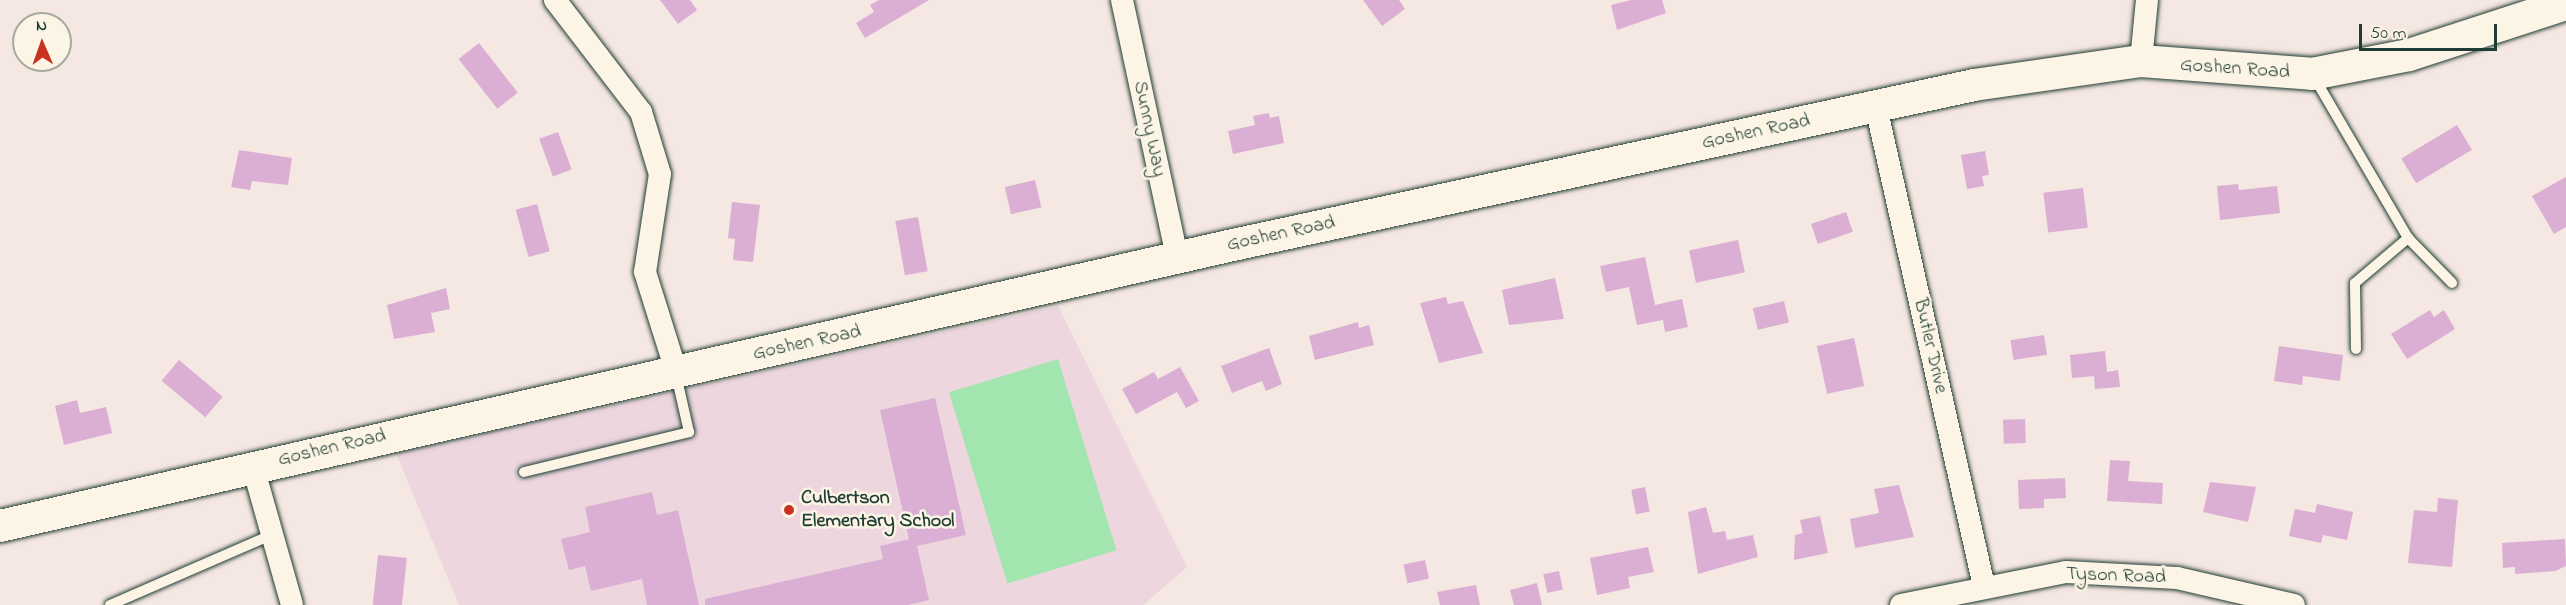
<!DOCTYPE html>
<style>
body{margin:0}
#map{position:relative;width:2566px;height:605px;overflow:hidden;background:#f5e7e2;font-family:"Indie Flower",sans-serif}
div>[style]{position:absolute}
.built>*{inset:0;background:#edd6de}
.green>*{inset:0;background:#a3e5af;transform-origin:0 0}
.building>*{inset:0;background:#dbafd4;transform-origin:0 0}
.roads{filter:drop-shadow(0 0 2px #1f3d34) drop-shadow(0 0 2px #1f3d34)}
.lane>*{height:10px;margin:-5px;padding:0 5px;transform-origin:5px;border-radius:5px;background:#fcf5e5}
.street>*{height:22px;margin:-11px;padding:0 11px;transform-origin:11px;border-radius:11px;background:#fcf5e5}
.secondary>*{height:32px;margin:-16px;padding:0 16px;transform-origin:16px;border-radius:16px;background:#fcf5e5}
.dots>*{width:16px;height:16px;translate:-50% -50%;box-sizing:border-box;border:3px solid #fcf5e5;border-radius:50%}
span{translate:-50% -50%;white-space:nowrap;text-align:center;line-height:1.15;-webkit-text-stroke:5px #fcf5e5;paint-order:stroke}
.street-label{font-size:20px;color:#1f3d34}
.poi-label{font-size:20px;color:#1f3d34;font-weight:700}
.left{translate:0 -50%;text-align:left}
.north{position:absolute;left:12px;top:12px;width:60px;height:60px;box-sizing:border-box;background:#fcf5e5;border:2px solid #a4ab9e;border-radius:50%;rotate:358deg;font-size:16px;font-weight:700;line-height:24px;text-align:center;color:#1f3d34}
.north::after{content:'';display:block;margin:auto;width:21px;height:27px;background:#c8321e;clip-path:polygon(50% 0,100% 100%,50% 72%,0 100%)}
.scale{position:absolute;left:2359px;top:24px;width:138px;height:27px;box-sizing:border-box;border:3px solid #1f3d34;border-top:0;padding-left:8px;font-size:18px;line-height:21px;white-space:nowrap;color:#1f3d34;-webkit-text-stroke:4px #fcf5e5;paint-order:stroke}
</style>
<div id="map">
<div class="built">
<i style="clip-path:polygon(1058px 306px,1187px 567px,1143px 605px,459px 605px,396px 453px)"></i>
</div>
<div class="green">
<i style="left:1058px;top:359px;width:200px;height:114px;rotate:73deg"></i>
</div>
<div class="building">
<i style="clip-path:polygon(660px 0,690px 0,697px 10px,678px 24px)"></i>
<i style="clip-path:polygon(879px 0,929px 0,865px 38px,856px 23px,874px 12px,870px 5px)"></i>
<i style="clip-path:polygon(1363px 0,1399px 0,1405px 9px,1382px 26px)"></i>
<i style="clip-path:polygon(1631px 0,1662px 0,1666px 13px,1617px 30px,1611px 5px)"></i>
<i style="left:479px;top:43px;width:63px;height:26px;rotate:52deg"></i>
<i style="clip-path:polygon(1269px 113px,1270px 118px,1279px 116px,1284px 143px,1233px 154px,1228px 131px,1255px 125px,1253px 116px)"></i>
<i style="left:2457px;top:125px;width:29px;height:65px;rotate:59deg"></i>
<i style="left:558px;top:132px;width:40px;height:20px;rotate:70deg"></i>
<i style="clip-path:polygon(239px 150px,292px 158px,288px 185px,252px 181px,250px 190px,231px 187px)"></i>
<i style="clip-path:polygon(1985px 151px,1989px 175px,1982px 176px,1984px 186px,1967px 189px,1961px 155px)"></i>
<i style="clip-path:polygon(2566px 177px,2566px 227px,2554px 234px,2532px 196px)"></i>
<i style="left:1035px;top:180px;width:28px;height:31px;rotate:77deg"></i>
<i style="clip-path:polygon(2238px 184px,2239px 190px,2277px 186px,2280px 213px,2220px 220px,2217px 186px)"></i>
<i style="left:2083px;top:188px;width:40px;height:40px;rotate:83deg"></i>
<i style="clip-path:polygon(732px 202px,760px 205px,753px 262px,733px 260px,735px 239px,728px 238px)"></i>
<i style="left:537px;top:204px;width:49px;height:22px;rotate:75deg"></i>
<i style="left:1846px;top:212px;width:21px;height:37px;rotate:71deg"></i>
<i style="left:918px;top:217px;width:55px;height:23px;rotate:80deg"></i>
<i style="left:1738px;top:240px;width:33px;height:50px;rotate:78deg"></i>
<i style="clip-path:polygon(1645px 257px,1655px 305px,1682px 299px,1688px 327px,1665px 332px,1663px 320px,1637px 325px,1629px 287px,1606px 292px,1600px 266px)"></i>
<i style="clip-path:polygon(1555px 278px,1564px 319px,1509px 325px,1502px 290px)"></i>
<i style="clip-path:polygon(446px 288px,450px 309px,431px 313px,435px 332px,394px 339px,387px 305px)"></i>
<i style="clip-path:polygon(1446px 297px,1448px 304px,1463px 301px,1483px 353px,1439px 363px,1420px 303px)"></i>
<i style="left:1784px;top:301px;width:22px;height:32px;rotate:77deg"></i>
<i style="clip-path:polygon(2430px 310px,2434px 317px,2444px 310px,2455px 329px,2407px 359px,2391px 334px)"></i>
<i style="clip-path:polygon(1358px 322px,1359px 328px,1369px 325px,1374px 345px,1315px 360px,1309px 336px)"></i>
<i style="left:2044px;top:335px;width:20px;height:34px;rotate:81deg"></i>
<i style="left:1854px;top:338px;width:49px;height:38px;rotate:78deg"></i>
<i style="clip-path:polygon(2279px 346px,2343px 355px,2340px 381px,2303px 376px,2302px 385px,2274px 381px)"></i>
<i style="clip-path:polygon(1269px 348px,1282px 384px,1266px 391px,1262px 381px,1232px 393px,1221px 366px)"></i>
<i style="clip-path:polygon(2105px 351px,2107px 372px,2118px 370px,2120px 387px,2095px 389px,2094px 376px,2072px 378px,2070px 355px)"></i>
<i style="left:179px;top:360px;width:57px;height:27px;rotate:40deg"></i>
<i style="clip-path:polygon(1180px 367px,1199px 401px,1186px 408px,1177px 392px,1136px 414px,1122px 389px,1154px 372px,1158px 379px)"></i>
<i style="clip-path:polygon(935px 398px,966px 535px,917px 546px,929px 600px,908px 605px,705px 605px,705px 599px,883px 559px,880px 546px,909px 539px,880px 410px)"></i>
<i style="clip-path:polygon(77px 400px,80px 413px,106px 407px,112px 433px,64px 445px,55px 406px)"></i>
<i style="left:2025px;top:419px;width:24px;height:22px;rotate:88deg"></i>
<i style="clip-path:polygon(2110px 460px,2130px 461px,2128px 481px,2163px 483px,2162px 504px,2107px 501px)"></i>
<i style="clip-path:polygon(2065px 478px,2066px 498px,2044px 499px,2044px 508px,2019px 509px,2018px 480px)"></i>
<i style="clip-path:polygon(2210px 482px,2256px 487px,2248px 522px,2203px 512px)"></i>
<i style="clip-path:polygon(1899px 485px,1914px 537px,1855px 548px,1850px 519px,1879px 513px,1874px 489px)"></i>
<i style="left:1645px;top:487px;width:25px;height:14px;rotate:79deg"></i>
<i style="clip-path:polygon(652px 492px,657px 515px,678px 510px,699px 605px,647px 605px,642px 579px,591px 591px,585px 566px,569px 570px,561px 539px,590px 532px,585px 507px)"></i>
<i style="clip-path:polygon(2438px 498px,2458px 500px,2452px 567px,2408px 563px,2414px 510px,2437px 512px)"></i>
<i style="clip-path:polygon(2317px 504px,2353px 512px,2347px 540px,2323px 535px,2321px 543px,2289px 536px,2295px 509px,2315px 513px)"></i>
<i style="clip-path:polygon(1706px 507px,1713px 533px,1725px 531px,1727px 540px,1753px 535px,1758px 557px,1698px 574px,1688px 512px)"></i>
<i style="clip-path:polygon(1820px 516px,1828px 553px,1794px 560px,1795px 535px,1803px 533px,1800px 520px)"></i>
<i style="clip-path:polygon(2565px 539px,2566px 566px,2555px 571px,2515px 574px,2515px 567px,2503px 568px,2502px 543px)"></i>
<i style="clip-path:polygon(1648px 547px,1654px 572px,1628px 577px,1630px 588px,1597px 595px,1590px 558px)"></i>
<i style="left:378px;top:555px;width:29px;height:50px;rotate:6deg"></i>
<i style="left:1425px;top:560px;width:19px;height:22px;rotate:78deg"></i>
<i style="left:1559px;top:571px;width:19px;height:16px;rotate:78deg"></i>
<i style="clip-path:polygon(1537px 583px,1542px 605px,1514px 605px,1510px 590px)"></i>
<i style="clip-path:polygon(1476px 585px,1480px 605px,1440px 605px,1437px 592px)"></i>
</div>
<div class="roads">
<div class="lane">
<i style="left:2314px;top:77px;width:186px;rotate:59.7deg"></i>
<i style="left:2408px;top:238px;width:63px;rotate:45.6deg"></i>
<i style="left:2356px;top:349px;width:66px;rotate:-90.9deg"></i>
<i style="left:2355px;top:283px;width:70px;rotate:-40.3deg"></i>
<i style="left:524px;top:472px;width:170px;rotate:-13.6deg"></i>
<i style="left:689px;top:432px;width:58px;rotate:-102.8deg"></i>
<i style="left:110px;top:605px;width:176px;rotate:-23.5deg"></i>
</div>
<div class="street">
<i style="left:555px;top:0;width:141px;rotate:52.5deg"></i>
<i style="left:641px;top:112px;width:65px;rotate:73deg"></i>
<i style="left:660px;top:174px;width:99px;rotate:98.7deg"></i>
<i style="left:645px;top:272px;width:104px;rotate:72.6deg"></i>
<i style="left:1122px;top:0;width:263px;rotate:77.9deg"></i>
<i style="left:2141px;top:61px;width:61px;rotate:-84.4deg"></i>
<i style="left:1876px;top:107px;width:491px;rotate:77.3deg"></i>
<i style="left:253px;top:467px;width:143px;rotate:74.2deg"></i>
<i style="left:1901px;top:605px;width:168px;rotate:-11.3deg"></i>
<i style="left:2066px;top:572px;width:111px;rotate:3.1deg"></i>
<i style="left:2177px;top:578px;width:120px;rotate:13deg"></i>
</div>
<div class="secondary">
<i style="left:0;top:526px;width:1265px;rotate:-12.84deg"></i>
<i style="left:1233px;top:245px;width:758px;rotate:-12.18deg"></i>
<i style="left:1974px;top:85px;width:169px;rotate:-8.2deg"></i>
<i style="left:2141px;top:61px;width:171px;rotate:4.3deg"></i>
<i style="left:2312px;top:74px;width:99px;rotate:-11.1deg"></i>
<i style="left:2409px;top:55px;width:165px;rotate:-18deg"></i>
</div>
</div>
<div class="dots">
<i style="left:789px;top:510px;background:#c8321e"></i>
</div>
<div class="street-label">
<span style="left:2235px;top:69px;rotate:4deg">Goshen Road</span>
<span style="left:1149px;top:129px;rotate:78deg">Sunny Way</span>
<span style="left:1756px;top:132px;rotate:-12deg">Goshen Road</span>
<span style="left:1281px;top:234px;rotate:-12deg">Goshen Road</span>
<span style="left:807px;top:343px;rotate:-12deg">Goshen Road</span>
<span style="left:1930px;top:346px;rotate:77deg">Butler Drive</span>
<span style="left:332px;top:448px;rotate:-13deg">Goshen Road</span>
<span style="left:2116px;top:576px;rotate:2deg">Tyson Road</span>
</div>
<div class="poi-label">
<span class="left" style="left:801px;top:510px">Culbertson<br>Elementary School</span>
</div>
<div class="north">N</div>
<div class="scale">50 m</div>
</div>
